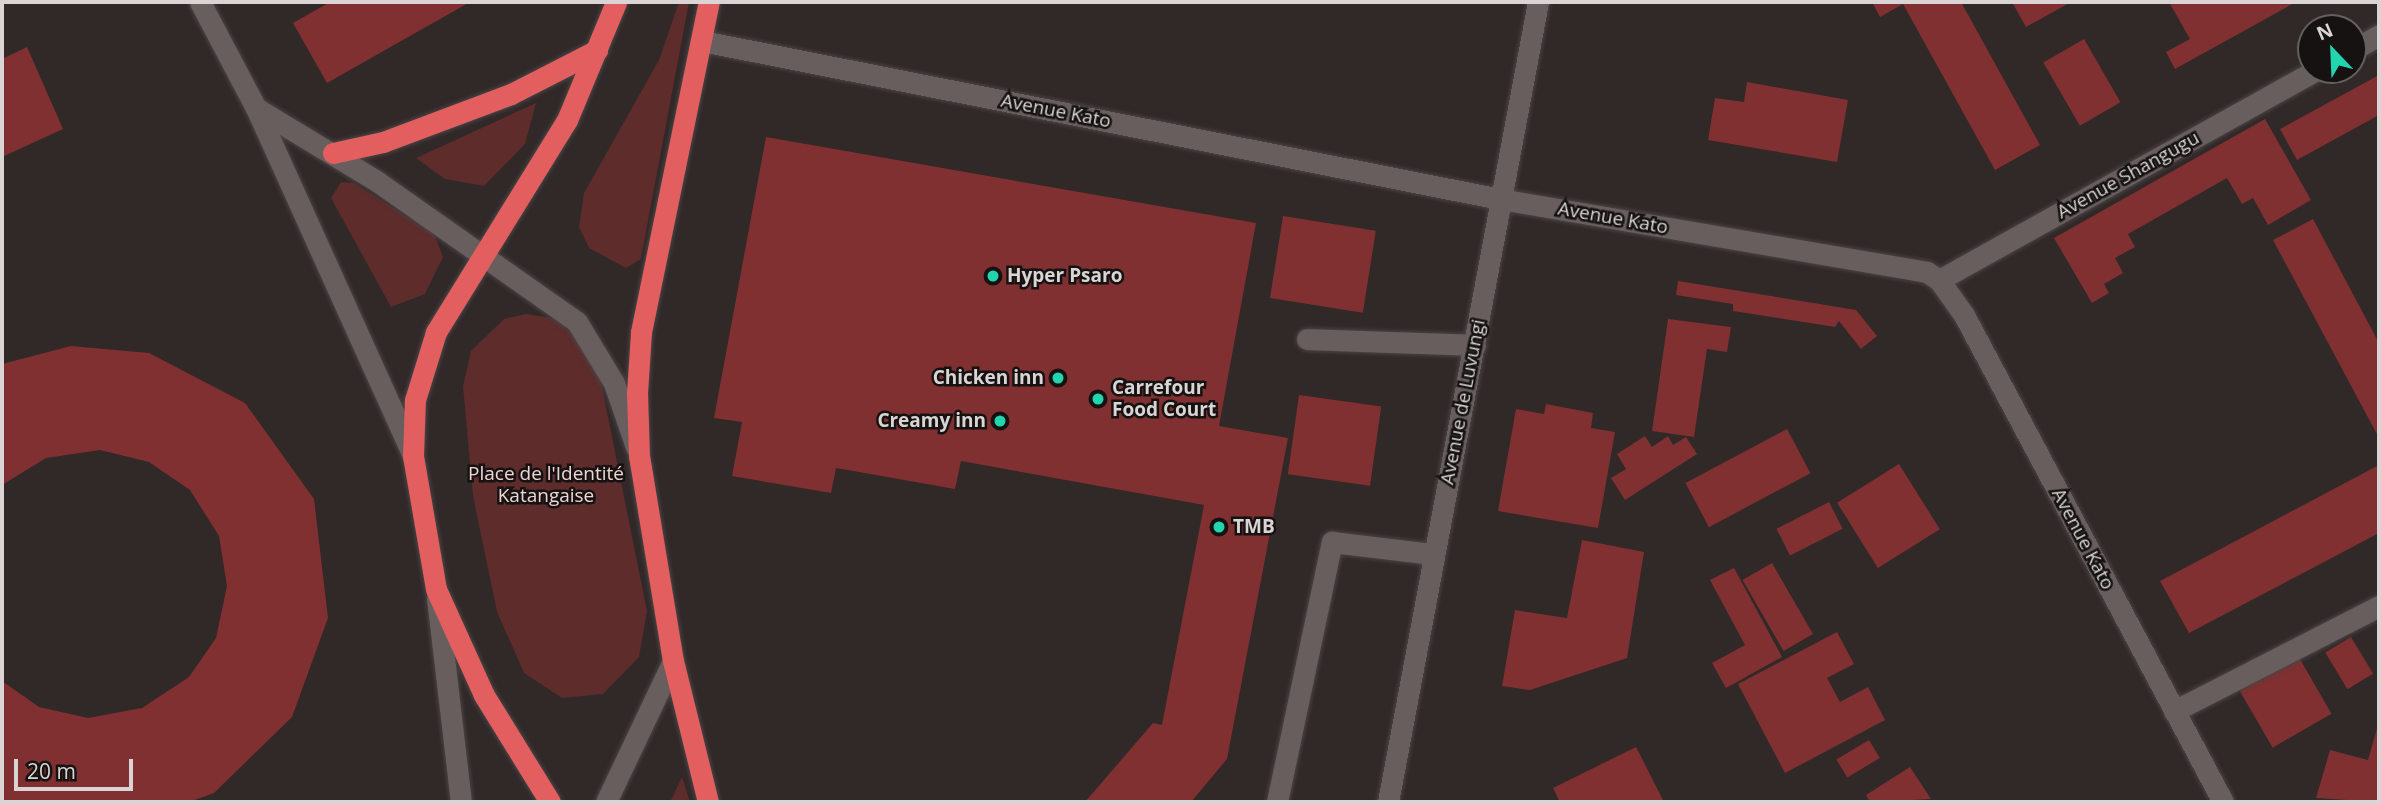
<!DOCTYPE html>
<meta charset="utf-8">
<style>
body{margin:0}
#map{position:relative;width:2381px;height:804px;overflow:hidden;background:#312828;font-family:"Open Sans",sans-serif}
div>[style]{position:absolute}
.green>*{inset:0;background:#5d2c2b}
.building>*{inset:0;background:#803030;transform-origin:0 0}
.roads{filter:drop-shadow(0 0 2px #4a4444) drop-shadow(0 0 2px #4a4444)}
.lane>*{height:21px;margin:-10.5px;padding:0 10.5px;transform-origin:10.5px;border-radius:10.5px;background:#685e5d}
.street>*{height:21px;margin:-10.5px;padding:0 10.5px;transform-origin:10.5px;border-radius:10.5px;background:#685e5d}
.secondary>*{height:21px;margin:-10.5px;padding:0 10.5px;transform-origin:10.5px;border-radius:10.5px;background:#685e5d}
.highway>*{height:21px;margin:-10.5px;padding:0 10.5px;transform-origin:10.5px;border-radius:10.5px;background:#e35f5f}
.dots>*{width:19px;height:19px;translate:-50% -50%;box-sizing:border-box;border:4px solid #161212;border-radius:50%}
span{translate:-50% -50%;white-space:nowrap;text-align:center;line-height:1.15;-webkit-text-stroke:5px #161212;paint-order:stroke}
.street-label{font-size:19px;color:#dad4d4}
.poi-label{font-size:19px;color:#dad4d4;font-weight:700}
.left{translate:0 -50%;text-align:left}
.right{translate:-100% -50%;text-align:right}
.park-label{font-size:19px;color:#eed5d3}
.frame{position:absolute;inset:0;border:4px solid #dad4d4;pointer-events:none}
.north{position:absolute;left:2297px;top:14px;width:70px;height:70px;box-sizing:border-box;background:#161212;border:2px solid #646060;border-radius:50%;rotate:337deg;font-size:19px;font-weight:700;line-height:28px;text-align:center;color:#dad4d4}
.north::after{content:'';display:block;margin:auto;width:24px;height:32px;background:#23d5af;clip-path:polygon(50% 0,100% 100%,50% 72%,0 100%)}
.scale{position:absolute;left:14px;top:759px;width:119px;height:32px;box-sizing:border-box;border:4px solid #dad4d4;border-top:0;padding-left:9px;font-size:21px;line-height:24px;white-space:nowrap;color:#dad4d4;-webkit-text-stroke:5px #161212;paint-order:stroke}
</style>
<div id="map">
<div class="green">
<i style="clip-path:polygon(679px 2px,689px 2px,641px 259px,626px 268px,589px 248px,579px 227px,584px 193px,659px 60px)"></i>
<i style="clip-path:polygon(536px 103px,525px 144px,484px 186px,445px 179px,416px 158px)"></i>
<i style="clip-path:polygon(341px 182px,354px 183px,434px 234px,443px 257px,425px 294px,391px 307px,331px 198px)"></i>
<i style="clip-path:polygon(526px 314px,552px 318px,578px 335px,598px 367px,647px 611px,639px 657px,603px 694px,562px 698px,524px 673px,497px 612px,473px 496px,463px 386px,471px 351px,504px 319px)"></i>
<i style="clip-path:polygon(682px 777px,690px 802px,670px 802px)"></i>
</div>
<div class="building">
<i style="clip-path:polygon(330px 2px,470px 2px,327px 83px,293px 23px)"></i>
<i style="clip-path:polygon(1872px 2px,1961px 2px,2040px 145px,1995px 170px,1903px 4px,1880px 17px)"></i>
<i style="clip-path:polygon(2012px 2px,2071px 2px,2026px 27px)"></i>
<i style="clip-path:polygon(2169px 2px,2296px 2px,2175px 69px,2166px 52px,2190px 39px)"></i>
<i style="left:2084px;top:39px;width:73px;height:47px;rotate:60deg"></i>
<i style="clip-path:polygon(27px 47px,63px 129px,2px 157px,2px 59px)"></i>
<i style="clip-path:polygon(2379px 75px,2379px 115px,2297px 160px,2280px 129px)"></i>
<i style="clip-path:polygon(1747px 82px,1848px 100px,1837px 162px,1708px 140px,1715px 98px,1744px 102px)"></i>
<i style="clip-path:polygon(2265px 119px,2311px 200px,2268px 225px,2253px 198px,2242px 204px,2227px 178px,2128px 234px,2135px 247px,2115px 258px,2123px 273px,2104px 284px,2109px 293px,2092px 303px,2054px 238px)"></i>
<i style="clip-path:polygon(766px 137px,1256px 223px,1219px 426px,1288px 438px,1227px 759px,1191px 802px,1085px 802px,1153px 723px,1162px 725px,1204px 505px,961px 461px,955px 489px,836px 468px,831px 493px,732px 476px,742px 422px,714px 418px)"></i>
<i style="left:1283px;top:216px;width:94px;height:83px;rotate:9deg"></i>
<i style="clip-path:polygon(2313px 219px,2379px 343px,2379px 438px,2273px 240px)"></i>
<i style="clip-path:polygon(1678px 281px,1856px 310px,1877px 336px,1861px 349px,1839px 321px,1835px 327px,1733px 311px,1733px 304px,1676px 295px)"></i>
<i style="clip-path:polygon(1668px 319px,1731px 327px,1727px 352px,1707px 349px,1694px 437px,1652px 431px)"></i>
<i style="clip-path:polygon(71px 346px,149px 353px,245px 403px,314px 499px,328px 618px,292px 717px,214px 793px,189px 802px,2px 802px,2px 681px,39px 707px,88px 718px,142px 708px,189px 677px,216px 638px,227px 586px,219px 536px,190px 490px,149px 462px,100px 450px,46px 458px,2px 485px,2px 364px)"></i>
<i style="left:1299px;top:395px;width:83px;height:80px;rotate:8deg"></i>
<i style="clip-path:polygon(1546px 404px,1593px 413px,1591px 428px,1615px 432px,1598px 528px,1498px 511px,1516px 409px,1544px 414px)"></i>
<i style="left:1787px;top:429px;width:50px;height:115px;rotate:62deg"></i>
<i style="clip-path:polygon(1645px 436px,1652px 447px,1668px 436px,1673px 445px,1686px 437px,1697px 454px,1625px 500px,1611px 478px,1626px 469px,1617px 454px)"></i>
<i style="left:1899px;top:464px;width:77px;height:73px;rotate:58deg"></i>
<i style="clip-path:polygon(2379px 465px,2379px 533px,2189px 633px,2160px 581px)"></i>
<i style="left:1829px;top:502px;width:30px;height:59px;rotate:63deg"></i>
<i style="clip-path:polygon(1582px 540px,1644px 552px,1627px 658px,1530px 690px,1502px 686px,1515px 610px,1567px 618px)"></i>
<i style="left:1772px;top:563px;width:82px;height:34px;rotate:60deg"></i>
<i style="clip-path:polygon(1734px 568px,1782px 657px,1726px 688px,1712px 663px,1745px 645px,1710px 580px)"></i>
<i style="clip-path:polygon(1837px 632px,1854px 664px,1827px 678px,1840px 702px,1868px 687px,1885px 720px,1785px 773px,1738px 684px)"></i>
<i style="left:2351px;top:637px;width:43px;height:30px;rotate:59deg"></i>
<i style="left:2297px;top:654px;width:69px;height:68px;rotate:60deg"></i>
<i style="clip-path:polygon(2378px 725px,2379px 802px,2316px 798px,2330px 750px,2368px 760px)"></i>
<i style="left:1869px;top:740px;width:21px;height:38px;rotate:59deg"></i>
<i style="clip-path:polygon(1636px 747px,1664px 802px,1560px 802px,1553px 788px)"></i>
<i style="clip-path:polygon(1910px 767px,1931px 799px,1870px 802px,1866px 795px)"></i>
</div>
<div class="roads">
<div class="lane">
<i style="left:1307px;top:339px;width:168px;rotate:2deg"></i>
<i style="left:1277px;top:802px;width:266px;rotate:-78.1deg"></i>
<i style="left:1332px;top:542px;width:102px;rotate:6.8deg"></i>
</div>
<div class="street">
<i style="left:2353px;top:50px;width:30px;rotate:-30deg"></i>
<i style="left:1939px;top:280px;width:432px;rotate:-29.1deg"></i>
<i style="left:2174px;top:711px;width:230px;rotate:-27.1deg"></i>
</div>
<div class="secondary">
<i style="left:200px;top:2px;width:120px;rotate:62.2deg"></i>
<i style="left:256px;top:108px;width:382px;rotate:65.7deg"></i>
<i style="left:702px;top:41px;width:813px;rotate:11.2deg"></i>
<i style="left:1500px;top:199px;width:433px;rotate:9.7deg"></i>
<i style="left:1927px;top:272px;width:14px;rotate:34deg"></i>
<i style="left:1939px;top:280px;width:43px;rotate:54.5deg"></i>
<i style="left:1964px;top:315px;width:552px;rotate:61.99deg"></i>
<i style="left:256px;top:108px;width:143px;rotate:31.2deg"></i>
<i style="left:378px;top:182px;width:243px;rotate:35.1deg"></i>
<i style="left:577px;top:322px;width:71px;rotate:58.8deg"></i>
<i style="left:614px;top:383px;width:68px;rotate:71deg"></i>
<i style="left:437px;top:598px;width:205px;rotate:83.3deg"></i>
<i style="left:606px;top:802px;width:156px;rotate:-64.6deg"></i>
<i style="left:1388px;top:802px;width:814px;rotate:-79.38deg"></i>
</div>
<div class="highway">
<i style="left:333px;top:153px;width:51px;rotate:-12.4deg"></i>
<i style="left:383px;top:142px;width:137px;rotate:-20.6deg"></i>
<i style="left:511px;top:94px;width:97px;rotate:-27.1deg"></i>
<i style="left:550px;top:802px;width:126px;rotate:-121.7deg"></i>
<i style="left:484px;top:695px;width:116px;rotate:-114.4deg"></i>
<i style="left:436px;top:589px;width:135px;rotate:-99.8deg"></i>
<i style="left:413px;top:456px;width:56px;rotate:-88deg"></i>
<i style="left:415px;top:400px;width:71px;rotate:-72.8deg"></i>
<i style="left:436px;top:332px;width:249px;rotate:-58.3deg"></i>
<i style="left:567px;top:120px;width:128px;rotate:-67.4deg"></i>
<i style="left:708px;top:802px;width:145px;rotate:-103.9deg"></i>
<i style="left:673px;top:661px;width:208px;rotate:-99.4deg"></i>
<i style="left:639px;top:456px;width:63px;rotate:-91.8deg"></i>
<i style="left:637px;top:393px;width:61px;rotate:-86.2deg"></i>
<i style="left:641px;top:332px;width:337px;rotate:-78.4deg"></i>
</div>
</div>
<div class="dots">
<i style="left:993px;top:276px;background:#23d5af"></i>
<i style="left:1058px;top:378px;background:#23d5af"></i>
<i style="left:1098px;top:399px;background:#23d5af"></i>
<i style="left:1000px;top:421px;background:#23d5af"></i>
<i style="left:1219px;top:527px;background:#23d5af"></i>
</div>
<div class="street-label">
<span style="left:1056px;top:111px;rotate:11deg">Avenue Kato</span>
<span style="left:2128px;top:175px;rotate:-29deg">Avenue Shangugu</span>
<span style="left:1613px;top:218px;rotate:10deg">Avenue Kato</span>
<span style="left:1463px;top:402px;rotate:-79deg">Avenue de Luvungi</span>
<span style="left:2083px;top:539px;rotate:62deg">Avenue Kato</span>
</div>
<div class="poi-label">
<span class="left" style="left:1007px;top:276px">Hyper Psaro</span>
<span class="right" style="left:1044px;top:378px">Chicken inn</span>
<span class="left" style="left:1112px;top:399px">Carrefour<br>Food Court</span>
<span class="right" style="left:986px;top:421px">Creamy inn</span>
<span class="left" style="left:1233px;top:527px">TMB</span>
</div>
<div class="park-label">
<span style="left:546px;top:485px">Place de l'Identité<br>Katangaise</span>
</div>
<div class="frame"></div>
<div class="north">N</div>
<div class="scale">20 m</div>
</div>
